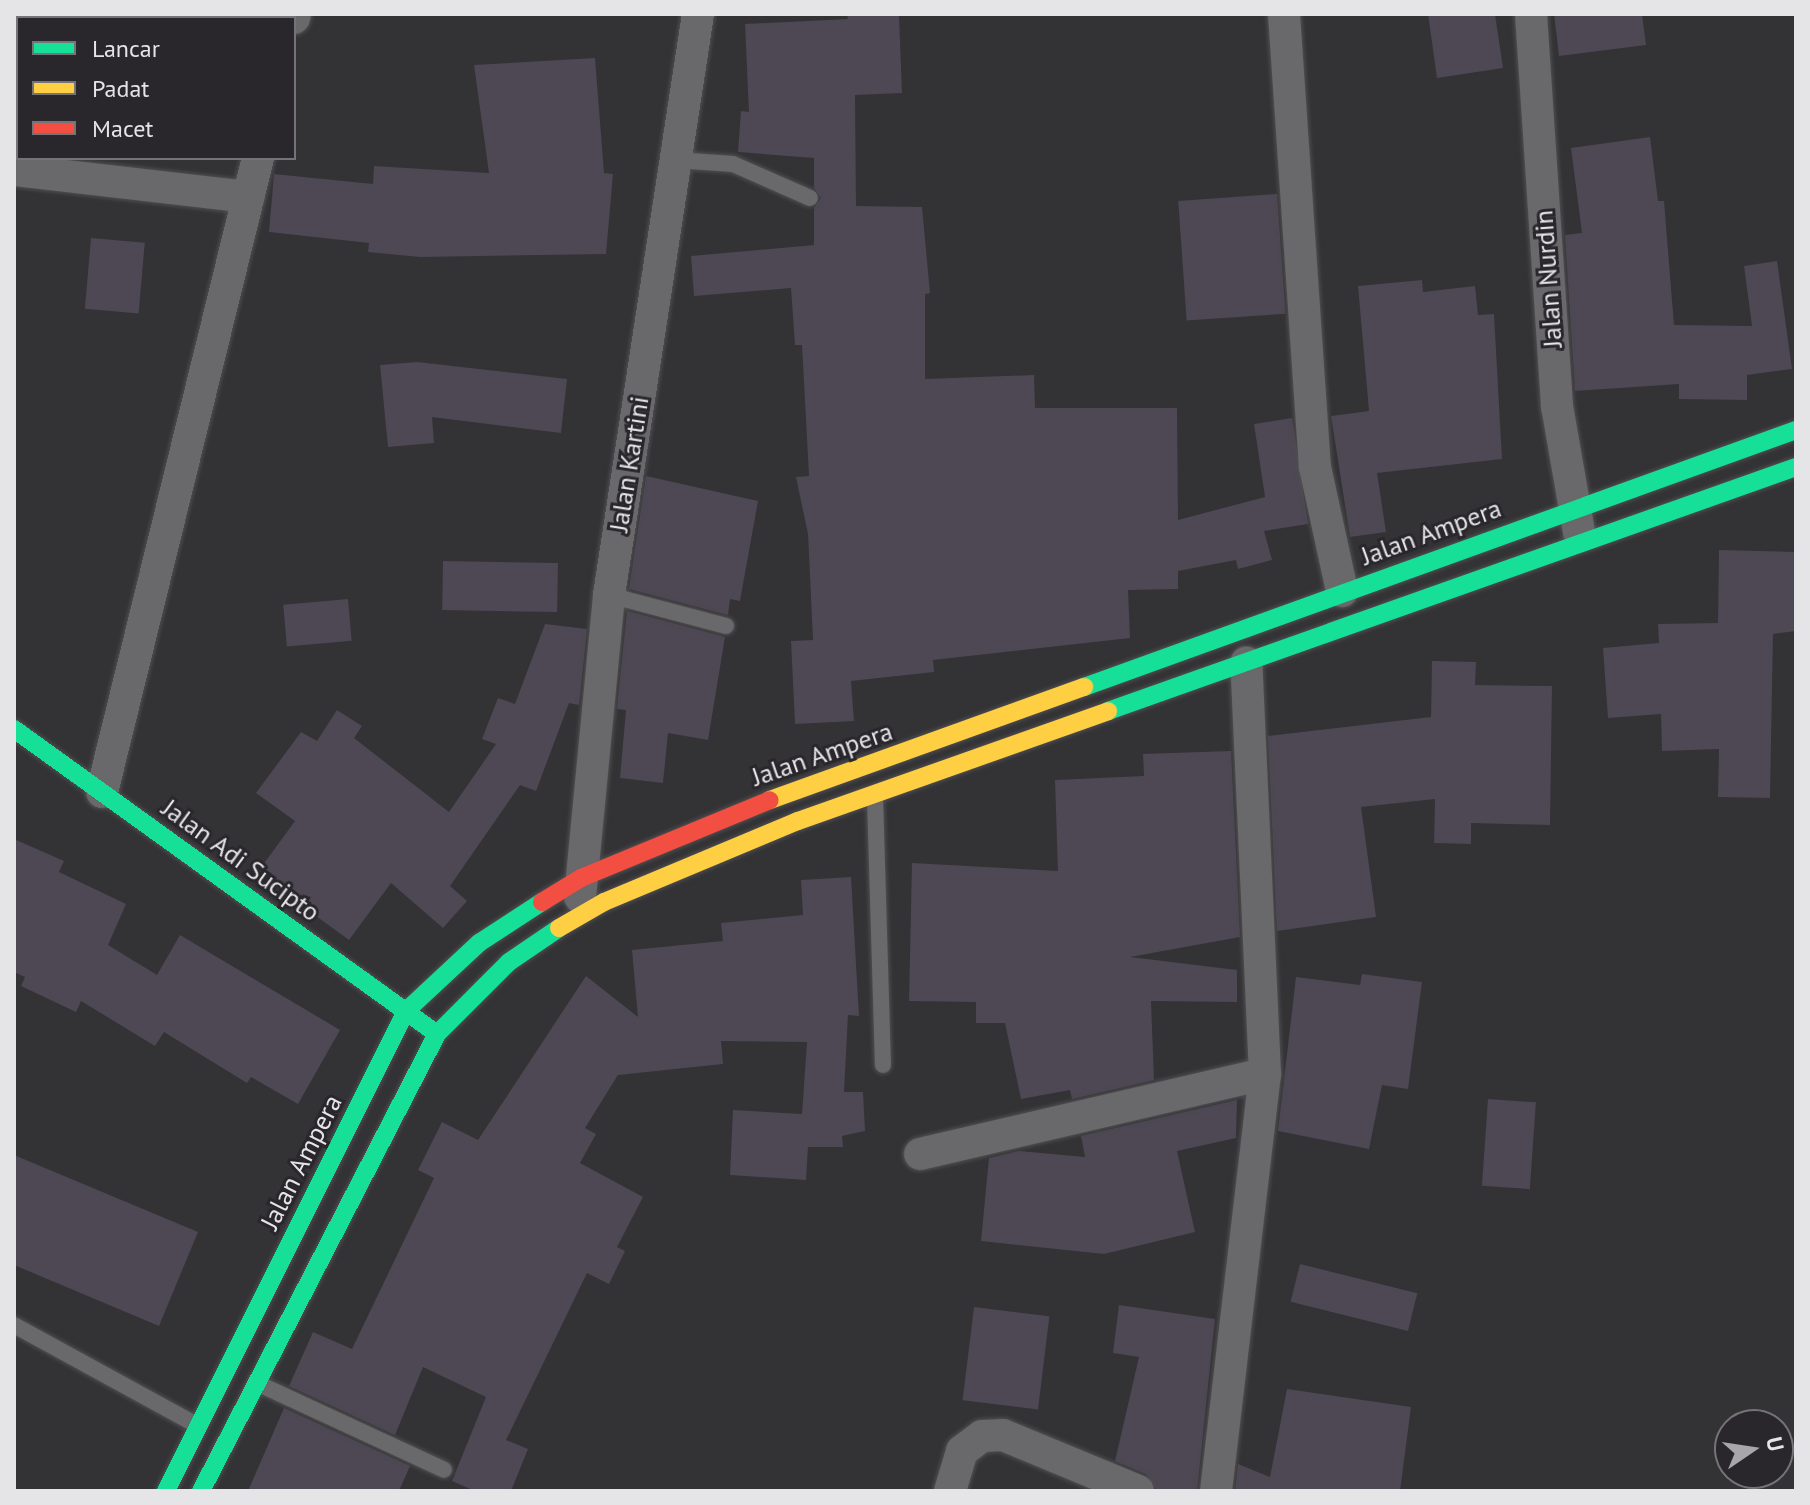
<!DOCTYPE html>
<style>
body{margin:0}
#map{position:relative;width:1810px;height:1505px;overflow:hidden;background:#333235;font-family:"PT Sans",sans-serif}
div>[style]{position:absolute}
.building>*{inset:0;background:#4d4854;transform-origin:0 0}
.roads{filter:drop-shadow(0 0 2px #504f51) drop-shadow(0 0 2px #504f51)}
.lane>*{height:16px;margin:-8px;padding:0 8px;transform-origin:8px;border-radius:8px;background:#69686a}
.street>*{height:32px;margin:-16px;padding:0 16px;transform-origin:16px;border-radius:16px;background:#69686a}
.fast>*{height:18px;margin:-9px;padding:0 9px;transform-origin:9px;border-radius:9px;background:#16e098}
.slow>*{height:18px;margin:-9px;padding:0 9px;transform-origin:9px;border-radius:9px;background:#ffcf43}
.jam>*{height:18px;margin:-9px;padding:0 9px;transform-origin:9px;border-radius:9px;background:#f24e42}
span{translate:-50% -50%;white-space:nowrap;text-align:center;line-height:1.15;-webkit-text-stroke:6px #29272c;paint-order:stroke}
.street-label{font-size:26px;color:#e5e4e7}
.frame{position:absolute;inset:0;border:16px solid #e5e4e7;pointer-events:none}
.legend{position:absolute;left:16px;top:16px;width:280px;height:144px;box-sizing:border-box;background:#29272c;border:2px solid #747377;margin:0;padding:10px 14px;list-style:none;font-size:24px;color:#e5e4e7}
.legend li{display:flex;align-items:center;gap:16px;height:40px}
.legend b{width:40px;border:2px solid #747377}
.north{position:absolute;left:1714px;top:1409px;width:80px;height:80px;box-sizing:border-box;background:#29272c;border:2px solid #747377;border-radius:50%;rotate:77deg;font-size:22px;font-weight:700;line-height:32px;text-align:center;color:#e5e4e7}
.north::after{content:'';display:block;margin:auto;width:28px;height:36px;background:#a7a6a9;clip-path:polygon(50% 0,100% 100%,50% 72%,0 100%)}
</style>
<div id="map">
<div class="building">
<i style="clip-path:polygon(847px 14px,899px 14px,902px 93px,855px 95px,856px 206px,922px 207px,930px 293px,925px 294px,925px 379px,1034px 375px,1035px 408px,1177px 408px,1178px 520px,1265px 497px,1254px 424px,1292px 418px,1308px 524px,1264px 531px,1272px 560px,1238px 569px,1236px 560px,1178px 571px,1178px 589px,1128px 590px,1130px 638px,933px 660px,934px 672px,851px 681px,854px 721px,795px 724px,791px 641px,813px 640px,808px 534px,796px 477px,809px 476px,802px 345px,795px 345px,791px 288px,694px 296px,691px 256px,814px 245px,814px 208px,821px 198px,814px 188px,814px 158px,738px 152px,741px 111px,749px 112px,745px 24px,848px 19px)"></i>
<i style="clip-path:polygon(1428px 14px,1495px 14px,1503px 68px,1437px 78px)"></i>
<i style="clip-path:polygon(1554px 14px,1642px 14px,1646px 45px,1559px 56px)"></i>
<i style="clip-path:polygon(595px 58px,604px 173px,613px 174px,606px 254px,420px 257px,368px 252px,369px 243px,269px 232px,274px 174px,373px 184px,374px 166px,489px 173px,474px 65px)"></i>
<i style="clip-path:polygon(1650px 137px,1658px 201px,1664px 201px,1674px 325px,1752px 326px,1744px 266px,1777px 261px,1792px 369px,1747px 375px,1747px 400px,1679px 399px,1679px 384px,1575px 391px,1565px 235px,1582px 233px,1571px 148px)"></i>
<i style="left:1277px;top:194px;width:120px;height:99px;rotate:86deg"></i>
<i style="left:91px;top:238px;width:54px;height:71px;rotate:5deg"></i>
<i style="clip-path:polygon(1422px 280px,1423px 292px,1475px 286px,1478px 315px,1494px 314px,1502px 459px,1377px 473px,1386px 532px,1350px 537px,1331px 416px,1369px 411px,1358px 286px)"></i>
<i style="clip-path:polygon(417px 362px,567px 379px,561px 433px,432px 417px,434px 443px,388px 447px,380px 365px)"></i>
<i style="clip-path:polygon(646px 476px,758px 501px,740px 601px,730px 599px,728px 615px,629px 589px)"></i>
<i style="clip-path:polygon(1719px 550px,1796px 552px,1796px 631px,1773px 634px,1770px 798px,1718px 797px,1719px 749px,1662px 751px,1661px 714px,1608px 718px,1603px 648px,1659px 643px,1658px 624px,1718px 623px)"></i>
<i style="left:443px;top:561px;width:115px;height:49px;rotate:1deg"></i>
<i style="left:348px;top:599px;width:42px;height:65px;rotate:85deg"></i>
<i style="clip-path:polygon(627px 611px,725px 637px,708px 740px,668px 733px,663px 783px,620px 778px,626px 710px,617px 709px)"></i>
<i style="clip-path:polygon(545px 624px,587px 629px,579px 705px,569px 703px,536px 791px,520px 785px,450px 886px,467px 901px,443px 928px,391px 883px,349px 940px,257px 873px,295px 821px,256px 793px,301px 732px,317px 741px,337px 710px,362px 726px,354px 738px,449px 812px,496px 744px,482px 739px,498px 698px,515px 704px)"></i>
<i style="clip-path:polygon(1432px 661px,1476px 662px,1475px 685px,1552px 686px,1550px 825px,1471px 823px,1471px 844px,1434px 843px,1435px 799px,1361px 807px,1376px 917px,1277px 931px,1268px 736px,1431px 717px)"></i>
<i style="clip-path:polygon(1231px 751px,1240px 937px,1130px 957px,1237px 970px,1237px 1002px,1151px 1001px,1154px 1080px,1072px 1099px,1070px 1090px,1021px 1099px,1005px 1023px,976px 1023px,976px 1002px,909px 1001px,912px 863px,1058px 871px,1055px 780px,1144px 776px,1143px 754px)"></i>
<i style="clip-path:polygon(14px 839px,64px 861px,59px 872px,126px 904px,108px 945px,157px 975px,180px 935px,340px 1030px,298px 1104px,251px 1077px,247px 1083px,164px 1032px,155px 1046px,81px 1001px,76px 1012px,21px 986px,25px 977px,14px 972px)"></i>
<i style="clip-path:polygon(851px 877px,859px 1016px,848px 1015px,844px 1092px,863px 1092px,865px 1131px,842px 1136px,843px 1147px,808px 1147px,806px 1180px,730px 1175px,733px 1110px,802px 1114px,807px 1042px,721px 1041px,723px 1064px,618px 1075px,585px 1128px,596px 1134px,580px 1163px,643px 1197px,617px 1247px,625px 1251px,609px 1284px,587px 1273px,506px 1440px,528px 1449px,511px 1491px,475px 1491px,452px 1481px,486px 1397px,423px 1367px,395px 1435px,289px 1386px,313px 1332px,352px 1349px,434px 1178px,418px 1170px,442px 1122px,478px 1140px,586px 976px,638px 1017px,632px 950px,723px 941px,721px 923px,803px 915px,801px 880px)"></i>
<i style="clip-path:polygon(1362px 974px,1422px 982px,1408px 1089px,1382px 1085px,1369px 1149px,1278px 1131px,1296px 977px,1360px 985px)"></i>
<i style="left:1488px;top:1099px;width:48px;height:87px;rotate:4deg"></i>
<i style="clip-path:polygon(1237px 1100px,1236px 1138px,1177px 1151px,1195px 1232px,1104px 1254px,981px 1241px,989px 1158px,1019px 1151px,1085px 1157px,1081px 1136px)"></i>
<i style="clip-path:polygon(14px 1155px,198px 1232px,159px 1326px,14px 1265px)"></i>
<i style="left:1300px;top:1264px;width:121px;height:39px;rotate:14deg"></i>
<i style="clip-path:polygon(1119px 1305px,1215px 1319px,1197px 1491px,1157px 1491px,1146px 1474px,1115px 1461px,1139px 1357px,1113px 1353px)"></i>
<i style="left:974px;top:1307px;width:76px;height:94px;rotate:7deg"></i>
<i style="clip-path:polygon(1287px 1389px,1411px 1407px,1400px 1491px,1235px 1491px,1238px 1464px,1270px 1477px)"></i>
<i style="clip-path:polygon(284px 1408px,410px 1466px,399px 1491px,248px 1491px)"></i>
</div>
<div class="roads">
<div class="lane">
<i style="left:676px;top:160px;width:57px;rotate:4deg"></i>
<i style="left:733px;top:164px;width:84px;rotate:23.8deg"></i>
<i style="left:609px;top:595px;width:121px;rotate:14.8deg"></i>
<i style="left:875px;top:797px;width:268px;rotate:88.3deg"></i>
<i style="left:14px;top:1325px;width:209px;rotate:28.7deg"></i>
<i style="left:257px;top:1383px;width:206px;rotate:24.9deg"></i>
</div>
<div class="street">
<i style="left:1284px;top:14px;width:454px;rotate:86.1deg"></i>
<i style="left:1315px;top:467px;width:127px;rotate:77.7deg"></i>
<i style="left:1531px;top:14px;width:393px;rotate:86.2deg"></i>
<i style="left:1557px;top:406px;width:128px;rotate:80.1deg"></i>
<i style="left:294px;top:18px;width:4px;rotate:-76deg"></i>
<i style="left:14px;top:170px;width:236px;rotate:6.6deg"></i>
<i style="left:102px;top:792px;width:653px;rotate:-76.18deg"></i>
<i style="left:580px;top:897px;width:303px;rotate:-84.5deg"></i>
<i style="left:609px;top:595px;width:588px;rotate:-81.29deg"></i>
<i style="left:920px;top:1154px;width:354px;rotate:-13.1deg"></i>
<i style="left:950px;top:1491px;width:42px;rotate:-73.3deg"></i>
<i style="left:962px;top:1451px;width:25px;rotate:-37deg"></i>
<i style="left:982px;top:1436px;width:21px;rotate:-3deg"></i>
<i style="left:1003px;top:1435px;width:146px;rotate:22.5deg"></i>
<i style="left:1216px;top:1491px;width:420px;rotate:-83.3deg"></i>
<i style="left:1265px;top:1074px;width:412px;rotate:-92.6deg"></i>
</div>
<div class="fast">
<i style="left:1084px;top:687px;width:757px;rotate:-19.85deg"></i>
<i style="left:1108px;top:711px;width:730px;rotate:-19.53deg"></i>
<i style="left:14px;top:729px;width:521px;rotate:35.79deg"></i>
<i style="left:166px;top:1491px;width:537px;rotate:-63.43deg"></i>
<i style="left:406px;top:1011px;width:100px;rotate:-43deg"></i>
<i style="left:479px;top:943px;width:75px;rotate:-33.1deg"></i>
<i style="left:201px;top:1491px;width:514px;rotate:-62.69deg"></i>
<i style="left:437px;top:1034px;width:102px;rotate:-45deg"></i>
<i style="left:509px;top:962px;width:60px;rotate:-34.2deg"></i>
</div>
<div class="slow">
<i style="left:770px;top:800px;width:334px;rotate:-19.8deg"></i>
<i style="left:559px;top:928px;width:52px;rotate:-30deg"></i>
<i style="left:604px;top:902px;width:210px;rotate:-22.7deg"></i>
<i style="left:798px;top:821px;width:329px;rotate:-19.5deg"></i>
</div>
<div class="jam">
<i style="left:542px;top:902px;width:46px;rotate:-31.6deg"></i>
<i style="left:581px;top:878px;width:204px;rotate:-22.4deg"></i>
</div>
</div>
<div class="street-label">
<span style="left:1548px;top:279px;rotate:-94deg">Jalan Nurdin</span>
<span style="left:629px;top:464px;rotate:-81deg">Jalan Kartini</span>
<span style="left:1431px;top:532px;rotate:-20deg">Jalan Ampera</span>
<span style="left:822px;top:754px;rotate:-19deg">Jalan Ampera</span>
<span style="left:241px;top:860px;rotate:36deg">Jalan Adi Sucipto</span>
<span style="left:301px;top:1162px;rotate:-63deg">Jalan Ampera</span>
</div>
<div class="frame"></div>
<ul class="legend">
<li><b style="height:10px;background:#16e098"></b>Lancar</li>
<li><b style="height:10px;background:#ffcf43"></b>Padat</li>
<li><b style="height:10px;background:#f24e42"></b>Macet</li>
</ul>
<div class="north">U</div>
</div>
